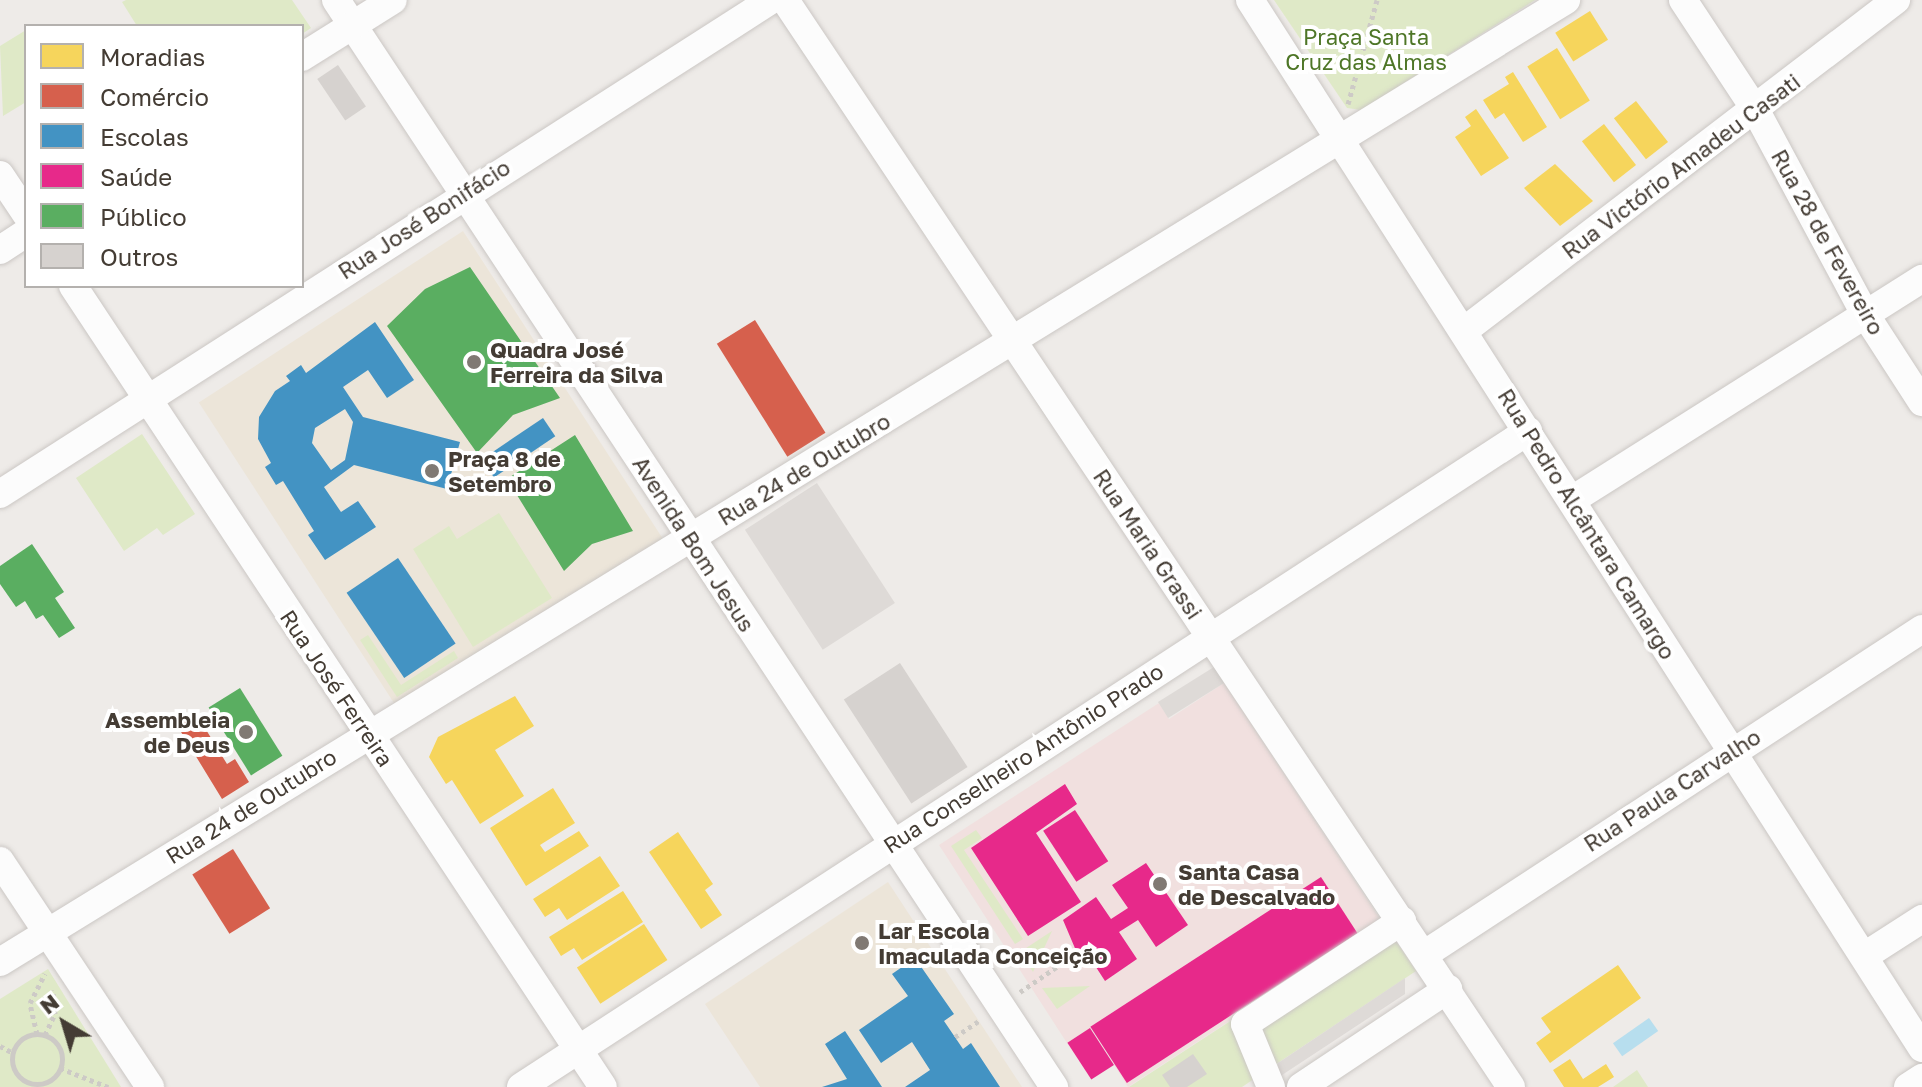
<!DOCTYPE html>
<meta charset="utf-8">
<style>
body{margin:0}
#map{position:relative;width:1922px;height:1087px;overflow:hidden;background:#eeebe8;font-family:"Golos Text",sans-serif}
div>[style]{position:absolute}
.education>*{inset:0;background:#ece5d9;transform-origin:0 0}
.medical>*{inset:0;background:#f1e0df}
.green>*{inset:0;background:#dfe9c7}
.parking>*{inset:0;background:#dedad7;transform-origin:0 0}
.water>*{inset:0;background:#b7deee;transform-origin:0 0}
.homes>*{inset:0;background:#f6d55c;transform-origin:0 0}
.shops>*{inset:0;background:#d6604d;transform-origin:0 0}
.schools>*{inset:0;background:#4393c3;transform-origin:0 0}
.health>*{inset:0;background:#e7298a;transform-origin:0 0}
.public>*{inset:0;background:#5aae61;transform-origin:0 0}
.building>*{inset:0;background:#d6d2cf;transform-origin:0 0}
.path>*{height:5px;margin-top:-2.5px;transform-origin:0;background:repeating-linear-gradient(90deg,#cdcac6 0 4px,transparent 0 8px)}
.path>.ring{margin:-2.5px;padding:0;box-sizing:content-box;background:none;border:5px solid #cdcac6;border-radius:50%}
.roads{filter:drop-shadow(0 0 2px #cbc7c4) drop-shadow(0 0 2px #cbc7c4)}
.minor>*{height:28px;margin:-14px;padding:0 14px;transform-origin:14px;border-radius:14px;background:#fcfcfc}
.dots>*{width:22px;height:22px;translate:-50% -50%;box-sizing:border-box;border:4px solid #fff;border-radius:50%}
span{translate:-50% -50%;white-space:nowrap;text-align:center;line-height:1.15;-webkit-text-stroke:8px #fff;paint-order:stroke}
.park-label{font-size:22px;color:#4e7627}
.street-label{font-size:22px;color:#443c34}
.poi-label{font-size:22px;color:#443c34;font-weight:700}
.left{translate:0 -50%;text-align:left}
.right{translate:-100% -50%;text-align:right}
.legend{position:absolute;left:24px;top:24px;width:280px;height:264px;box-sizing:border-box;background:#fff;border:2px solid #b4b1ae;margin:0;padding:10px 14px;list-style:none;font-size:24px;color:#443c34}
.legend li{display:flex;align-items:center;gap:16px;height:40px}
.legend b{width:40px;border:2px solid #b4b1ae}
.north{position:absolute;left:24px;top:983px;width:80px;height:80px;-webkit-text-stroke:6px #fff;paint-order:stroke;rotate:322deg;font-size:22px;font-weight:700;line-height:32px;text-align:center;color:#443c34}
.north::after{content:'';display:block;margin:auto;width:28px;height:36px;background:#443c34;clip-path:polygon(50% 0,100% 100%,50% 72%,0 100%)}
</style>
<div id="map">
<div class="education">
<i style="left:463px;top:231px;width:367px;height:315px;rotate:57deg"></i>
<i style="clip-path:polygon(888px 882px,1022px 1087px,760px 1087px,705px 1004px)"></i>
</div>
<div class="medical">
<i style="clip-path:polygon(1224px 683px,1382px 922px,1128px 1087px,1091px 1028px,1067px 1043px,939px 845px,1159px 703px,1169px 719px)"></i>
</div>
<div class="green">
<i style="clip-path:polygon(126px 0,292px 0,311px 28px,302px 34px,302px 26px,137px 26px,122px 2px)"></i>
<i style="clip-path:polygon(1274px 0,1535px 0,1361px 110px,1347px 108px)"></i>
<i style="clip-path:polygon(26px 30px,26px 102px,3px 116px,0 46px)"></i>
<i style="clip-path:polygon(142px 434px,195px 514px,163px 535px,157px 528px,124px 551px,76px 478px)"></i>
<i style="clip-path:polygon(499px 513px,552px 598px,473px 647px,413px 549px,449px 526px,457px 539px)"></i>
<i style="clip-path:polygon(368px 635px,401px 685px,454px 651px,458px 658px,397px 697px,360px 640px)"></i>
<i style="clip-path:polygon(976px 830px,982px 838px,964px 850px,1023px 939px,1015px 944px,951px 846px)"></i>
<i style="clip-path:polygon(1052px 931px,1033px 972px,1020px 952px)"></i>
<i style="clip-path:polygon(1396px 941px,1416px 971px,1242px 1087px,1129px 1087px,1235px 1018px)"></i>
<i style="clip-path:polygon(48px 969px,121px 1087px,0 1087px,0 999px)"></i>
<i style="clip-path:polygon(1090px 986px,1057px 1009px,1042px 988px)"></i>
<i style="clip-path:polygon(1637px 1070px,1648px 1087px,1613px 1087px)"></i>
</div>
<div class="parking">
<i style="left:817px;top:483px;width:143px;height:86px;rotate:57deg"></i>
<i style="left:1214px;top:667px;width:19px;height:66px;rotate:58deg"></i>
<i style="clip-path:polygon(1405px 978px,1405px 994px,1279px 1077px,1278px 1063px)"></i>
</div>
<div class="water">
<i style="left:1649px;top:1018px;width:16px;height:44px;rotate:55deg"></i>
</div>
<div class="homes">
<i style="left:1590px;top:11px;width:34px;height:41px;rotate:58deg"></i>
<i style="left:1557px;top:48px;width:62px;height:35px;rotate:58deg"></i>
<i style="clip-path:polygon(1513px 72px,1547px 127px,1523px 142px,1504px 113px,1495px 119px,1483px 100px,1509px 84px,1505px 77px)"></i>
<i style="left:1636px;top:101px;width:52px;height:28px;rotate:52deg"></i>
<i style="clip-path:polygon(1476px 109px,1509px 158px,1481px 176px,1455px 137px,1471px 126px,1465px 117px)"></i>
<i style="left:1604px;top:124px;width:52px;height:28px;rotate:52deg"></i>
<i style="clip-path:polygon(1555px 164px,1593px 201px,1560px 226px,1524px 188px)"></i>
<i style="clip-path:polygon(515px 696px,534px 726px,495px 750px,524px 796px,480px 824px,452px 780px,446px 784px,429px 757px,438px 737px)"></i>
<i style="clip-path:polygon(553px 788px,575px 823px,540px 845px,545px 852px,579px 831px,589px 846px,526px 886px,490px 828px)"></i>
<i style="clip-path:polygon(678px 832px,713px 884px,705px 890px,722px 915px,701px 929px,649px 852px)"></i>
<i style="clip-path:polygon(600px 856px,620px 886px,567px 920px,559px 908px,545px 917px,533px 899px)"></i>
<i style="clip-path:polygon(623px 891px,643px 922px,582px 960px,574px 948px,561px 956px,549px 937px)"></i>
<i style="left:644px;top:924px;width:43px;height:80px;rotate:57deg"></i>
<i style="clip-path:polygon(1618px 965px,1641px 998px,1550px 1063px,1536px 1043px,1551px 1032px,1541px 1018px)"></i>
<i style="clip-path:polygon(1570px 1059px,1583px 1079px,1606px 1064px,1614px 1077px,1598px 1087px,1564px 1087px,1553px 1070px)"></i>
</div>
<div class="shops">
<i style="left:755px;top:320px;width:133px;height:45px;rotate:58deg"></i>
<i style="clip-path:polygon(197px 715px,227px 764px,235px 759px,249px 782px,222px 799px,178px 727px)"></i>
<i style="left:233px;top:849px;width:70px;height:48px;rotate:58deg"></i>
</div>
<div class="schools">
<i style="clip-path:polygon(evenodd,375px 322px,414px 380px,387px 398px,368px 370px,343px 387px,363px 417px,460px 442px,447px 489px,354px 465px,324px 487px,341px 512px,358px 501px,376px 527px,325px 560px,308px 535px,314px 531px,283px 481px,276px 485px,265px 467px,271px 463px,258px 439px,259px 417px,275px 391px,290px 381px,286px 376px,301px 365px,306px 373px,375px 322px,345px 409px,353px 422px,345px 460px,331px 470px,312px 443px,315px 428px,345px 409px)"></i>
<i style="left:543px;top:418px;width:22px;height:74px;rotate:56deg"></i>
<i style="left:398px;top:558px;width:103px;height:62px;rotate:56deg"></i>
<i style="clip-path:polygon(915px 958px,954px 1014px,944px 1021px,963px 1049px,971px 1043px,1000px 1087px,905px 1087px,930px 1070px,912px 1042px,881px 1063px,859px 1030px,908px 996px,892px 974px)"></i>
<i style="clip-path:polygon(845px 1031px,882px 1087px,822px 1087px,847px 1079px,825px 1044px)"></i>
</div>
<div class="health">
<i style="clip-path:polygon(1065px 784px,1077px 804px,1036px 833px,1081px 902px,1028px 936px,971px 848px)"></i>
<i style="left:1075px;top:810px;width:61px;height:38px;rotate:57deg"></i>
<i style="clip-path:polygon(1146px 863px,1188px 925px,1156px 947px,1138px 920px,1119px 932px,1137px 959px,1105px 981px,1092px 961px,1086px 966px,1077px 953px,1063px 920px,1096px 897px,1111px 919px,1128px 908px,1112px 885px)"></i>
<i style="left:1321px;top:877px;width:67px;height:275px;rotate:57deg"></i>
<i style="left:1090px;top:1028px;width:44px;height:27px;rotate:57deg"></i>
</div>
<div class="public">
<i style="clip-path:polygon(470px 267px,560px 398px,513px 415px,477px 453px,387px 326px,425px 289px)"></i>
<i style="clip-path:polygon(575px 435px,633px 531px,592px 544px,564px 571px,507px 479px)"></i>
<i style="clip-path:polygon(32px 544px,64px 592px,55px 598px,75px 628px,59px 638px,43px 615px,36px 619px,25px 601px,16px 607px,0 584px,0 566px)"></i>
<i style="left:240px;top:688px;width:80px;height:37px;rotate:58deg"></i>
</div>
<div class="building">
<i style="left:338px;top:65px;width:50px;height:25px;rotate:56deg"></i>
<i style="left:900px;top:663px;width:124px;height:67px;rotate:57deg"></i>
<i style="clip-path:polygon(1193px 1054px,1207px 1074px,1187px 1087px,1170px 1087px,1162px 1075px)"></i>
</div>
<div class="path">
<i style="left:1348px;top:104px;width:108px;rotate:-74.4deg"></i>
<i style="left:1020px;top:992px;width:69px;rotate:-34.4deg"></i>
<i style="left:37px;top:1034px;width:32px;rotate:-103deg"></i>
<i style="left:30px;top:1003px;width:33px;rotate:-63deg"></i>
<i class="ring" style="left:12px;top:1034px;width:45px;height:45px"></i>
<i style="left:45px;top:1035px;width:23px;rotate:-65deg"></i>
<i style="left:55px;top:1014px;width:24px;rotate:-95deg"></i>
<i style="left:955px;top:1037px;width:29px;rotate:-34deg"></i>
<i style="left:0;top:1046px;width:15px;rotate:28deg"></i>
<i style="left:60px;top:1068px;width:52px;rotate:21.6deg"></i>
</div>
<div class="roads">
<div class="minor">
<i style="left:336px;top:0;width:1303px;rotate:56.55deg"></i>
<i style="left:785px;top:0;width:1307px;rotate:56.26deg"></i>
<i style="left:1250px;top:0;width:1245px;rotate:57.33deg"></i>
<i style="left:1683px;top:0;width:131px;rotate:56.6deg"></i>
<i style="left:1755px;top:109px;width:233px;rotate:61.8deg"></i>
<i style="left:1865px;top:314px;width:105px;rotate:57.1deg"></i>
<i style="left:302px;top:57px;width:107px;rotate:-32.1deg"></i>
<i style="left:0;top:175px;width:47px;rotate:56.3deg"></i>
<i style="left:0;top:250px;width:31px;rotate:-33deg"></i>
<i style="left:73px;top:286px;width:960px;rotate:56.51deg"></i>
<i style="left:1465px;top:330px;width:543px;rotate:-37.44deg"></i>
<i style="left:0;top:494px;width:916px;rotate:-32.65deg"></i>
<i style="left:1572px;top:500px;width:414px;rotate:-32.3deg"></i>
<i style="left:0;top:861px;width:271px;rotate:56.4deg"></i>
<i style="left:1425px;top:954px;width:594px;rotate:-33.18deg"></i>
<i style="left:1866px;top:955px;width:67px;rotate:-32.7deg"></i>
<i style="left:0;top:962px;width:1838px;rotate:-31.56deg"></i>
<i style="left:521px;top:1087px;width:1202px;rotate:-33.08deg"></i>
<i style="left:1271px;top:1087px;width:68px;rotate:-112.4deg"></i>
<i style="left:1245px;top:1024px;width:188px;rotate:-33.3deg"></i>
<i style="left:1301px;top:1087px;width:177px;rotate:-33.7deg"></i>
<i style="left:1908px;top:1087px;width:17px;rotate:-33deg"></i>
</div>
</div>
<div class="dots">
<i style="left:474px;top:362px;background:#807973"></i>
<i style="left:432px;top:471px;background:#807973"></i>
<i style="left:246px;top:732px;background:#807973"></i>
<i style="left:1160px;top:884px;background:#807973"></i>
<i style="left:862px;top:943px;background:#807973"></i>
</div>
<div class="park-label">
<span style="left:1366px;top:49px">Praça Santa<br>Cruz das Almas</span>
</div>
<div class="street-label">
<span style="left:1681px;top:166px;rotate:-37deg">Rua Victório Amadeu Casati</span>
<span style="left:424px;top:219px;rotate:-33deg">Rua José Bonifácio</span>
<span style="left:1828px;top:242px;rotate:61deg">Rua 28 de Fevereiro</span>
<span style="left:804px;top:469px;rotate:-31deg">Rua 24 de Outubro</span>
<span style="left:1587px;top:524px;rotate:58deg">Rua Pedro Alcântara Camargo</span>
<span style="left:694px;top:544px;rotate:57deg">Avenida Bom Jesus</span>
<span style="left:1148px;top:544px;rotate:56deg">Rua Maria Grassi</span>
<span style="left:337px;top:688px;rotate:56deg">Rua José Ferreira</span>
<span style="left:1023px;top:758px;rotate:-33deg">Rua Conselheiro Antônio Prado</span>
<span style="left:1672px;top:790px;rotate:-33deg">Rua Paula Carvalho</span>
<span style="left:251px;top:806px;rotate:-32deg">Rua 24 de Outubro</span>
</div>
<div class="poi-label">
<span class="left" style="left:490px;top:362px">Quadra José<br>Ferreira da Silva</span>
<span class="left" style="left:448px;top:471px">Praça 8 de<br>Setembro</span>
<span class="right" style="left:230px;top:732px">Assembleia<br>de Deus</span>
<span class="left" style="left:1178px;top:884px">Santa Casa<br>de Descalvado</span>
<span class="left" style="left:878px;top:943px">Lar Escola<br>Imaculada Conceição</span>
</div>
<ul class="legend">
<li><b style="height:22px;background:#f6d55c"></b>Moradias</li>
<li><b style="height:22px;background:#d6604d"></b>Comércio</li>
<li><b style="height:22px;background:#4393c3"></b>Escolas</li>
<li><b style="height:22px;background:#e7298a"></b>Saúde</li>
<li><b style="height:22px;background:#5aae61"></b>Público</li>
<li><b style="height:22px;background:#d6d2cf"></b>Outros</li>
</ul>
<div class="north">N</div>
</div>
